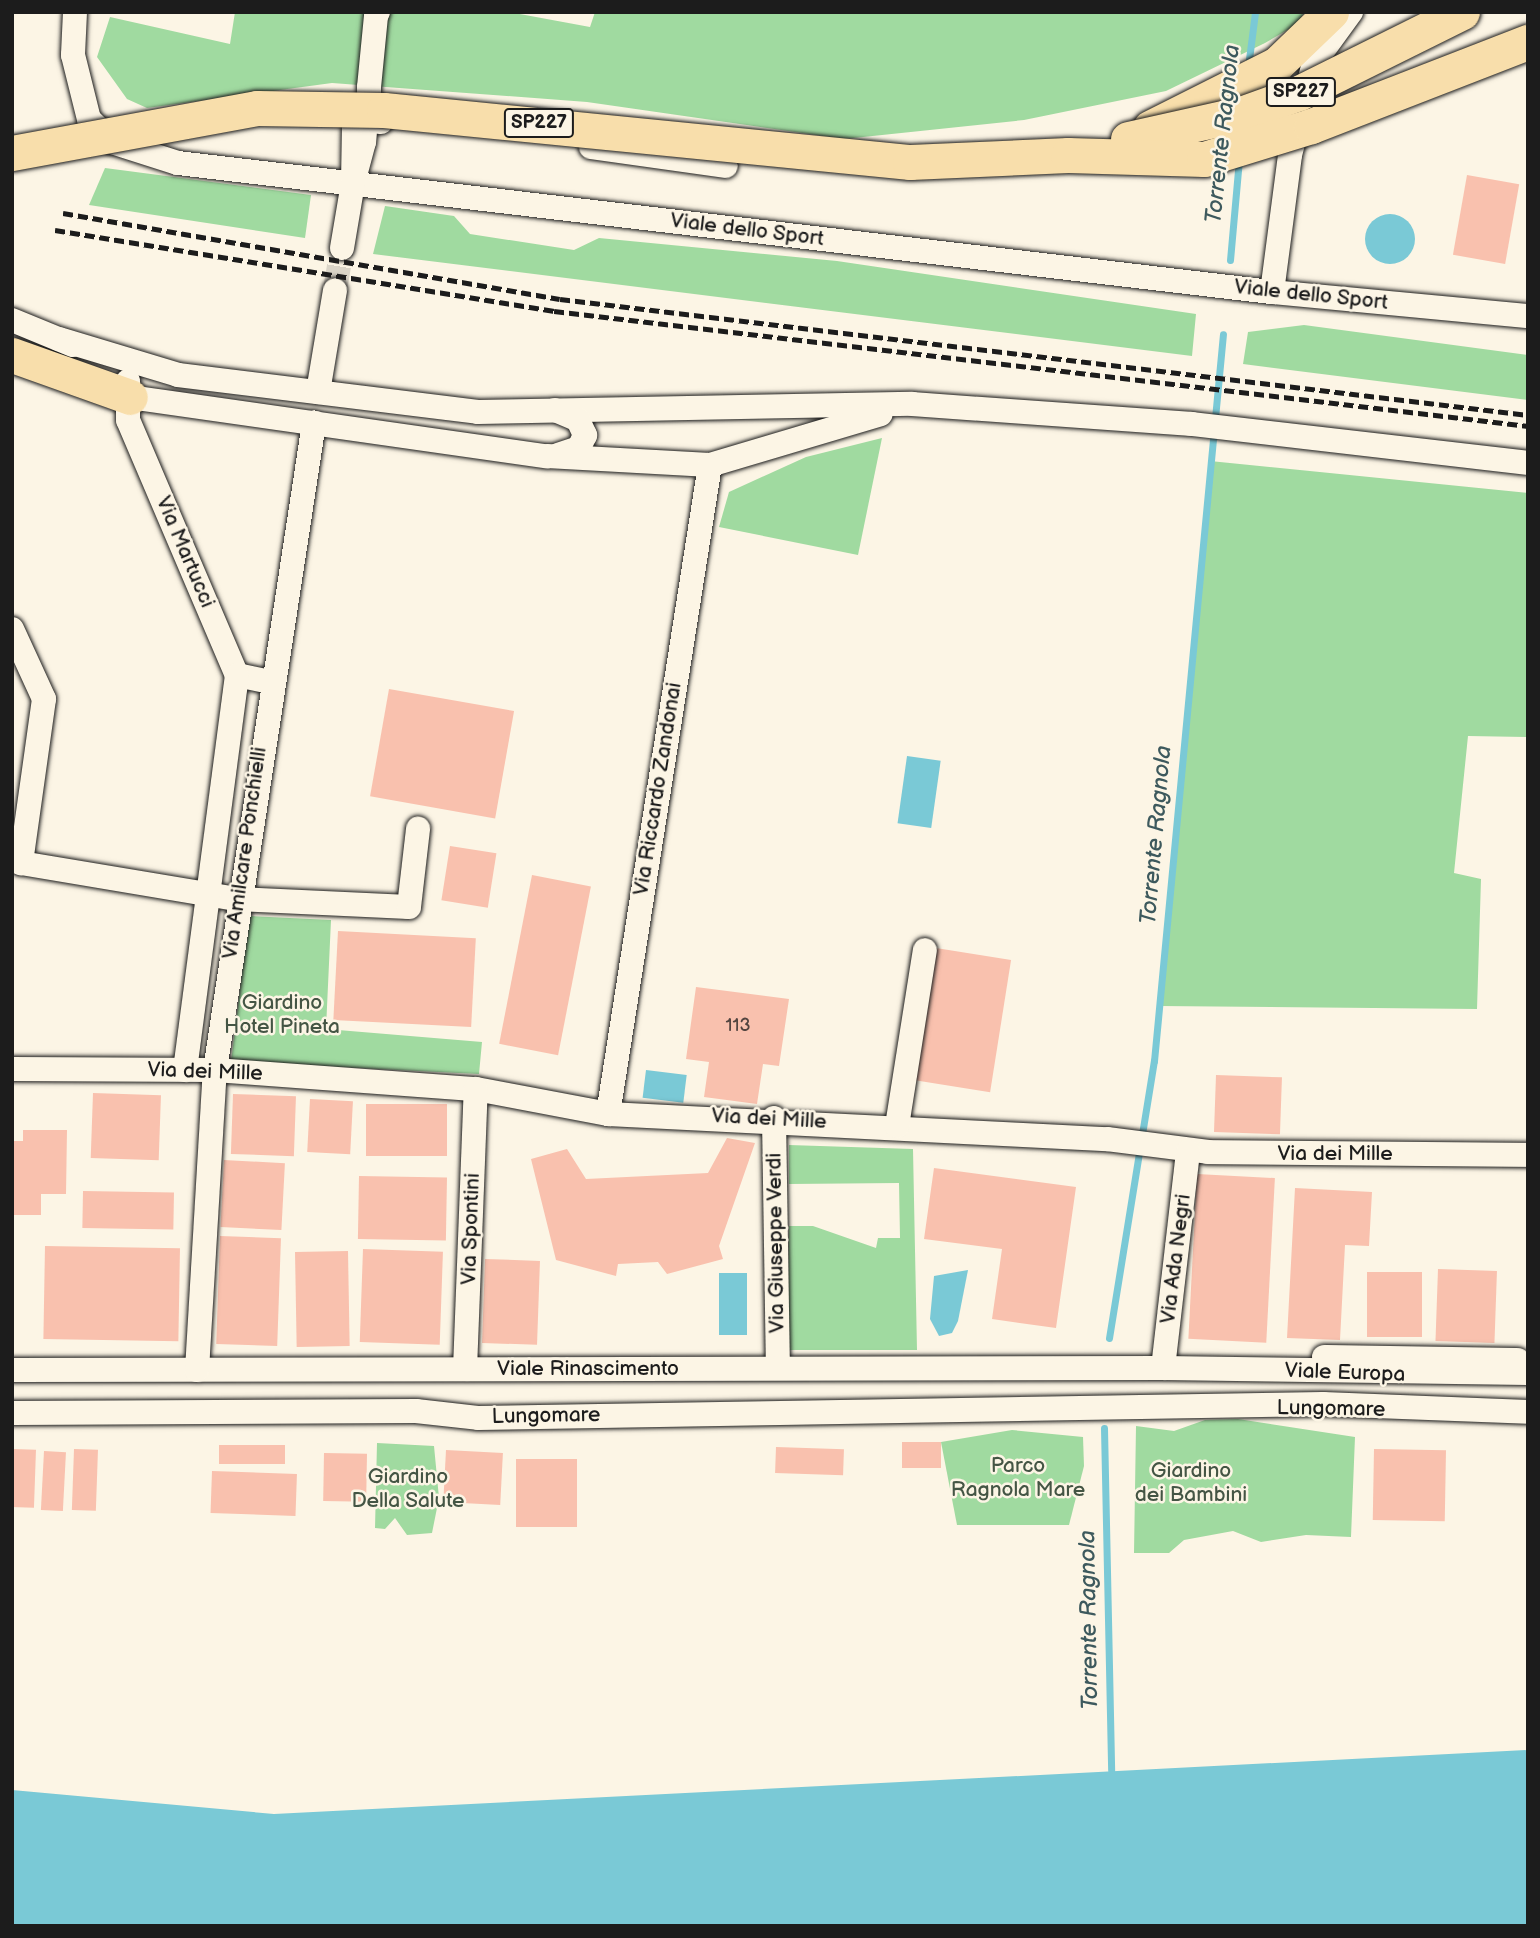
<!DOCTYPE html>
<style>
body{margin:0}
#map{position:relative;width:1540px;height:1938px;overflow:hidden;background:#fcf5e5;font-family:"Balsamiq Sans",sans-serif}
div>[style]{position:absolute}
.green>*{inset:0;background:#a0daa0}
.water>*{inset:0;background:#7ac9d6;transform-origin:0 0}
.round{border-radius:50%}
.stream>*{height:7px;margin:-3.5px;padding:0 3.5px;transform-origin:3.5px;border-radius:3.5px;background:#7ac9d6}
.building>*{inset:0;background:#f9c1ae;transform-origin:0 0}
.minor-tunnel>*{height:24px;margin-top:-12px;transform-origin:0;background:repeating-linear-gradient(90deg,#dad4c7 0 24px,transparent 0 36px)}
.roads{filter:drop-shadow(0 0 2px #1c1c1c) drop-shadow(0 0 2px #1c1c1c)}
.minor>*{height:24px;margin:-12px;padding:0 12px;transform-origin:12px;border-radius:12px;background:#fcf5e5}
.highway>*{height:35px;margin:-17.5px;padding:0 17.5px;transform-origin:17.5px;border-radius:17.5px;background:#f8deab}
.rail>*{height:5px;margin-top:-2.5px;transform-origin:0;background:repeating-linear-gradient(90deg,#1c1c1c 0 10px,transparent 0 15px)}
.bridges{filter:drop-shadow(0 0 2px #1c1c1c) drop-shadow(0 0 2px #1c1c1c)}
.highway-bridge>*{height:35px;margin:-17.5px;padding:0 17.5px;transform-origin:17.5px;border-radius:17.5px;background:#f8deab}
span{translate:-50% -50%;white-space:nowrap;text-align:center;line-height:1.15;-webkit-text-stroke:5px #fcf5e5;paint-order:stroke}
.number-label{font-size:18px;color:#534540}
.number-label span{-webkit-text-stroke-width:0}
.shield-label span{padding:2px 5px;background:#fcf5e5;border:2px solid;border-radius:5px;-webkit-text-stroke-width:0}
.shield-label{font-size:19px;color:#1c1c1c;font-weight:700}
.street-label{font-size:21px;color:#1c1c1c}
.park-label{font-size:21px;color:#454}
.water-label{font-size:23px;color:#3d595d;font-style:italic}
.frame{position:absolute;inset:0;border:14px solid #1c1c1c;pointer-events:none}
</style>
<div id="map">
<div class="green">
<i style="clip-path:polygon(235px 12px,509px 12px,590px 27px,595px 12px,1304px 12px,1298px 24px,1265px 43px,1166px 91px,1024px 120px,844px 139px,587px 102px,332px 83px,147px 108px,127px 99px,97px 57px,110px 17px,230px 44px)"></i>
<i style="clip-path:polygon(105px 168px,311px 195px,305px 238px,89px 205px)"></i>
<i style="clip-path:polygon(385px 206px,454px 216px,470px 234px,574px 250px,599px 238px,837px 261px,1196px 314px,1192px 356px,373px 254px)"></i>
<i style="clip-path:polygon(1304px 325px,1528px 355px,1528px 400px,1243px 364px,1248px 332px)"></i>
<i style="clip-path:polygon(882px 438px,858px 555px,719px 527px,729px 492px,806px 457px)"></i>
<i style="clip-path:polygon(1210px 461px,1528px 493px,1528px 737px,1468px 736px,1454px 873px,1481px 879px,1477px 1009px,1159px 1006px)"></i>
<i style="clip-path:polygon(249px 916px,331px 920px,326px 1029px,482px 1042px,479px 1074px,231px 1062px)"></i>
<i style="clip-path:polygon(789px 1145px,913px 1149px,917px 1350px,787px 1350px,789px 1226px,813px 1226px,876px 1248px,878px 1238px,900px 1238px,899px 1183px,789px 1184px)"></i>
<i style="clip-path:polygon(1238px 1419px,1355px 1437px,1351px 1537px,1306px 1535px,1261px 1542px,1233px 1531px,1184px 1540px,1169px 1553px,1134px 1553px,1136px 1426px,1174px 1431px,1205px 1420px)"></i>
<i style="clip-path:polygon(1012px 1430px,1083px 1437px,1084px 1466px,1069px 1525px,957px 1525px,941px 1442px)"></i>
<i style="clip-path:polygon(377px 1443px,434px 1446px,439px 1498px,432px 1533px,407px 1535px,395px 1518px,385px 1529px,375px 1528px)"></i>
</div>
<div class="water">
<i class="round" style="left:1365px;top:214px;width:50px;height:50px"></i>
<i style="left:907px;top:756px;width:34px;height:68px;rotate:8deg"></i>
<i style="left:646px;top:1070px;width:41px;height:28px;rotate:7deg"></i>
<i style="clip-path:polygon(968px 1270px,958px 1321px,952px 1333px,939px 1336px,930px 1319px,934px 1276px)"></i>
<i style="left:719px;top:1273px;width:28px;height:62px"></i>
<i style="clip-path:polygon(1528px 1750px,1528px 1926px,12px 1926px,12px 1790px,274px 1814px)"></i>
</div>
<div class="stream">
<i style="left:1248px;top:67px;width:55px;rotate:-82.7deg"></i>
<i style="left:1230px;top:260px;width:101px;rotate:-84.9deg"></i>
<i style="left:1109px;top:1338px;width:281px;rotate:-80.8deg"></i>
<i style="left:1154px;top:1061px;width:730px;rotate:-84.58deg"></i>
<i style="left:1104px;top:1428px;width:342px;rotate:88.8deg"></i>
</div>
<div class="building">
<i style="left:1467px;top:175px;width:53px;height:81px;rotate:10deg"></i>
<i style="left:389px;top:689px;width:127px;height:109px;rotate:10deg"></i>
<i style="left:450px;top:846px;width:47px;height:55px;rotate:9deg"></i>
<i style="left:532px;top:875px;width:60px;height:172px;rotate:11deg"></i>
<i style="left:338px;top:931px;width:138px;height:89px;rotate:3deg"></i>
<i style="left:936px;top:948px;width:76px;height:134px;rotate:9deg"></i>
<i style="clip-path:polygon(696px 987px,789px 999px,779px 1066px,763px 1064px,757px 1104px,704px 1097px,709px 1062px,686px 1059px)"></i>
<i style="left:1216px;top:1075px;width:66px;height:57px;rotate:2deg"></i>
<i style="left:93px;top:1093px;width:68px;height:65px;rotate:2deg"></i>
<i style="left:233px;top:1094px;width:63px;height:60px;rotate:2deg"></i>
<i style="left:310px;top:1099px;width:43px;height:53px;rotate:3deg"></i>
<i style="left:366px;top:1104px;width:81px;height:52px"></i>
<i style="clip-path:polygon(23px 1130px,67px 1130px,66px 1194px,41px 1194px,41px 1215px,12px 1215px,12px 1141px,23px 1141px)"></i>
<i style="clip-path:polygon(727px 1138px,755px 1143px,719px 1246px,723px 1259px,667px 1274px,658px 1262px,618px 1264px,616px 1276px,556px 1260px,531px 1159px,567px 1149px,586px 1179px,708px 1173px)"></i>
<i style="left:224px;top:1160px;width:61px;height:67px;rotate:3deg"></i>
<i style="clip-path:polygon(934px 1168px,1076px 1187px,1056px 1328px,992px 1319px,1002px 1249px,924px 1239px)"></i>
<i style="left:1197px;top:1174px;width:78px;height:165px;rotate:3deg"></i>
<i style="left:359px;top:1176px;width:88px;height:63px;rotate:1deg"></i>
<i style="clip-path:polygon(1295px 1188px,1372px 1192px,1369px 1246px,1345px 1245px,1340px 1340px,1287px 1338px)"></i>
<i style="left:83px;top:1191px;width:91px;height:37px;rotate:1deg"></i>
<i style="left:220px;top:1236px;width:61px;height:108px;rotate:2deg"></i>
<i style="left:45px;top:1246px;width:135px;height:93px;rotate:1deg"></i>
<i style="left:363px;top:1249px;width:80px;height:93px;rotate:2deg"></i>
<i style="left:348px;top:1251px;width:95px;height:53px;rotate:89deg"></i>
<i style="left:485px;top:1259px;width:55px;height:84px;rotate:2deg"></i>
<i style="left:1438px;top:1269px;width:59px;height:72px;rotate:2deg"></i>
<i style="left:1422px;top:1272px;width:65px;height:55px;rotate:90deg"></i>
<i style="left:902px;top:1442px;width:39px;height:26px"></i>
<i style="left:219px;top:1445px;width:66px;height:19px"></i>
<i style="left:776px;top:1447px;width:68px;height:26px;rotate:2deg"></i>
<i style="left:13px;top:1449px;width:23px;height:58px;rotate:2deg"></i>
<i style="left:74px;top:1449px;width:24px;height:61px;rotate:2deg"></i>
<i style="left:1374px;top:1449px;width:72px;height:71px;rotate:1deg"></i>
<i style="left:446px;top:1450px;width:57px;height:52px;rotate:3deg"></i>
<i style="left:44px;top:1451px;width:22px;height:59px;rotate:3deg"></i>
<i style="left:324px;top:1453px;width:43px;height:48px;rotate:1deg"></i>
<i style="left:516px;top:1459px;width:61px;height:68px"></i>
<i style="left:212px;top:1471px;width:85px;height:42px;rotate:2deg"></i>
</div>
<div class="minor-tunnel">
<i style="left:335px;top:290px;width:43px;rotate:-80.5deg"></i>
</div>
<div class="roads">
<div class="minor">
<i style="left:75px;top:12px;width:43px;rotate:92.7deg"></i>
<i style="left:73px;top:55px;width:66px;rotate:76deg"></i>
<i style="left:89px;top:119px;width:33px;rotate:45deg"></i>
<i style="left:112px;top:142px;width:69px;rotate:17.7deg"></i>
<i style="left:178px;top:163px;width:1102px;rotate:6.73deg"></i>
<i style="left:1272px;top:292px;width:257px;rotate:5.4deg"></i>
<i style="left:378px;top:12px;width:4px;rotate:117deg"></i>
<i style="left:376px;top:16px;width:71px;rotate:95.6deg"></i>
<i style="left:369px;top:87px;width:7px;rotate:90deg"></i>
<i style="left:369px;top:94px;width:26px;rotate:97deg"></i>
<i style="left:366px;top:120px;width:22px;rotate:95deg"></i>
<i style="left:364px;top:142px;width:42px;rotate:105deg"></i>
<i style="left:353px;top:183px;width:58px;rotate:-89deg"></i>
<i style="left:354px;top:125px;width:8px;rotate:-40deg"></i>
<i style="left:360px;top:120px;width:6px"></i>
<i style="left:366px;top:120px;width:15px;rotate:8deg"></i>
<i style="left:591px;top:147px;width:136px;rotate:8deg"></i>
<i style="left:342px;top:248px;width:66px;rotate:-80.4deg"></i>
<i style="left:1272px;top:292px;width:138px;rotate:-82.5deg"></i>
<i style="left:1290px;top:155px;width:95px;rotate:-75.4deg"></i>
<i style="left:1314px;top:63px;width:63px;rotate:-54deg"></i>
<i style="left:12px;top:320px;width:66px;rotate:22.3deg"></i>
<i style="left:59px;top:339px;width:124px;rotate:16.8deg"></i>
<i style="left:178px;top:375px;width:302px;rotate:7deg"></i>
<i style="left:478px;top:412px;width:434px;rotate:-1.1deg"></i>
<i style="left:912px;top:404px;width:281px;rotate:4.1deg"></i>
<i style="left:1192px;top:424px;width:338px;rotate:6.6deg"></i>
<i style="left:128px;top:381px;width:39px;rotate:90deg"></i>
<i style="left:128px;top:420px;width:277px;rotate:66.9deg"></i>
<i style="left:237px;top:675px;width:34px;rotate:12deg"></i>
<i style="left:318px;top:392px;width:103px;rotate:-80.5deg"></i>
<i style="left:130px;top:397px;width:421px;rotate:8.1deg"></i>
<i style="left:547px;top:456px;width:163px;rotate:3.2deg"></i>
<i style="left:710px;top:465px;width:178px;rotate:-16.6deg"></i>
<i style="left:555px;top:410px;width:25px;rotate:23deg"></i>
<i style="left:578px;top:420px;width:17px;rotate:65deg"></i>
<i style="left:585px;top:435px;width:14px;rotate:115deg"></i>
<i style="left:579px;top:448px;width:22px;rotate:162deg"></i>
<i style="left:12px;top:629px;width:77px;rotate:65.4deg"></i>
<i style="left:44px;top:699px;width:166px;rotate:98deg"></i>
<i style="left:21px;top:863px;width:219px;rotate:9.5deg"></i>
<i style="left:237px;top:899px;width:172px;rotate:2.7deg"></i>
<i style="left:409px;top:907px;width:79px;rotate:-83.4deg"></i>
<i style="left:12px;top:1069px;width:203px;rotate:0.3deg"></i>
<i style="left:215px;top:1070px;width:262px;rotate:4.2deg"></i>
<i style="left:476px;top:1089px;width:134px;rotate:10.7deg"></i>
<i style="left:608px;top:1114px;width:500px;rotate:2.9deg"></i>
<i style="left:1107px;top:1139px;width:102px;rotate:7.3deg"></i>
<i style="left:1208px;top:1152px;width:320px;rotate:0.5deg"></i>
<i style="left:185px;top:1070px;width:398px;rotate:-82.5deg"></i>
<i style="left:608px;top:1114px;width:657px;rotate:-81.07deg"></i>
<i style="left:774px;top:1118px;width:250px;rotate:89.1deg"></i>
<i style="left:897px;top:1126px;width:178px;rotate:-81deg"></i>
<i style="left:1324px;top:1357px;width:194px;rotate:0.9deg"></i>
<i style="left:1163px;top:1368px;width:218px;rotate:-83.4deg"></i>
<i style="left:465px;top:1369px;width:280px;rotate:-87.8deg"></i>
<i style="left:12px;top:1370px;width:1151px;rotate:-0.1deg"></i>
<i style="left:1163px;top:1368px;width:365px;rotate:0.8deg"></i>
<i style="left:197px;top:1370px;width:301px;rotate:-86.6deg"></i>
<i style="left:215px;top:1070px;width:655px;rotate:-81.3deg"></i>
<i style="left:12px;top:1413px;width:404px;rotate:-0.3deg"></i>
<i style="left:416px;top:1411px;width:62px;rotate:6.4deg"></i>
<i style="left:478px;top:1418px;width:845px;rotate:-0.95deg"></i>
<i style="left:1323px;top:1404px;width:205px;rotate:2.2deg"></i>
</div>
<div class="highway">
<i style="left:1150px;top:128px;width:142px;rotate:-26.7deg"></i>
<i style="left:1277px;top:64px;width:75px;rotate:-43.9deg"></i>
<i style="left:12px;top:355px;width:125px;rotate:19.6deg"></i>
</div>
</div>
<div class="rail">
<i style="left:63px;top:213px;width:504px;rotate:9.82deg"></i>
<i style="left:560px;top:299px;width:975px;rotate:6.83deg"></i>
<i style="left:55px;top:230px;width:506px;rotate:9.22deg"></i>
<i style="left:554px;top:311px;width:981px;rotate:6.73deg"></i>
</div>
<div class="bridges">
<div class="highway-bridge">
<i style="left:1128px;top:139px;width:116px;rotate:-12.5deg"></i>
<i style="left:1241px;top:114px;width:62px;rotate:-19.9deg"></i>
<i style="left:1299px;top:93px;width:182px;rotate:-26.4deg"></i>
<i style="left:12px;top:153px;width:249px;rotate:-10.4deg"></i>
<i style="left:257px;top:108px;width:127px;rotate:0.9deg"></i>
<i style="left:384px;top:110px;width:529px;rotate:5.65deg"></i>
<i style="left:910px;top:162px;width:158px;rotate:-2.5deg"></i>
<i style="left:1068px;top:155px;width:136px;rotate:1.7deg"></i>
<i style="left:1204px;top:159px;width:112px;rotate:-17.1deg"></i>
<i style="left:1311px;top:126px;width:233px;rotate:-21.2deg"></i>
</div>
</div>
<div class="number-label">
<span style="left:738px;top:1026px">113</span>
</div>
<div class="shield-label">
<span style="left:1301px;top:92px">SP227</span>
<span style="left:539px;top:123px">SP227</span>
</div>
<div class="street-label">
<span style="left:747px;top:230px;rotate:7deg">Viale dello Sport</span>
<span style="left:1311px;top:295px;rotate:6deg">Viale dello Sport</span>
<span style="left:185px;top:552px;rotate:67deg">Via Martucci</span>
<span style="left:658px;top:789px;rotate:-81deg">Via Riccardo Zandonai</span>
<span style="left:245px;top:853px;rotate:-82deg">Via Amilcare Ponchielli</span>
<span style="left:205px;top:1072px;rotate:2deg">Via dei Mille</span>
<span style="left:769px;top:1119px;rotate:3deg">Via dei Mille</span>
<span style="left:1335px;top:1154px">Via dei Mille</span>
<span style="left:471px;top:1229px;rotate:-88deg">Via Spontini</span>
<span style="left:776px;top:1243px;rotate:-91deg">Via Giuseppe Verdi</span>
<span style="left:1176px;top:1259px;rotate:-83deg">Via Ada Negri</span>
<span style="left:588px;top:1369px">Viale Rinascimento</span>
<span style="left:1345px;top:1373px;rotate:2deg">Viale Europa</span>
<span style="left:1331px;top:1409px;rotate:1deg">Lungomare</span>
<span style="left:546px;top:1416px;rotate:-1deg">Lungomare</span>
</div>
<div class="park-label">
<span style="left:282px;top:1015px">Giardino<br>Hotel Pineta</span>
<span style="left:1018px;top:1478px">Parco<br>Ragnola Mare</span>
<span style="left:1191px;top:1483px">Giardino<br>dei Bambini</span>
<span style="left:408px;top:1489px">Giardino<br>Della Salute</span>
</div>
<div class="water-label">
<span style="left:1223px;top:134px;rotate:-84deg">Torrente Ragnola</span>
<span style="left:1156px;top:835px;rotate:-85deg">Torrente Ragnola</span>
<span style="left:1089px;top:1620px;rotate:-91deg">Torrente Ragnola</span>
</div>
<div class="frame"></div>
</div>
